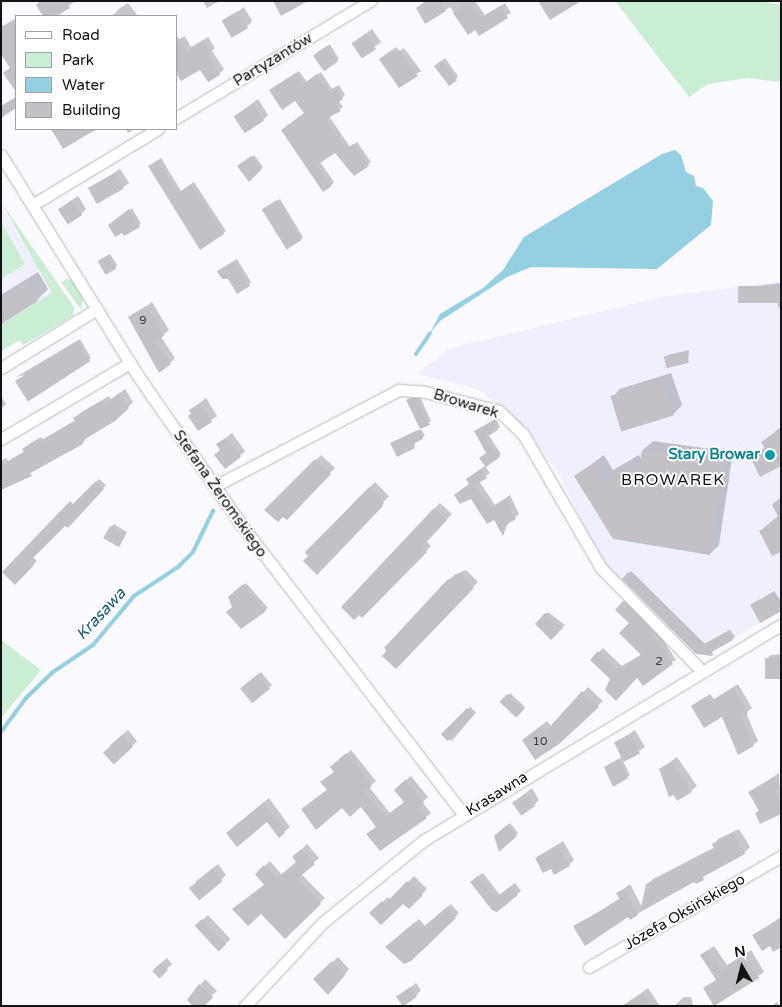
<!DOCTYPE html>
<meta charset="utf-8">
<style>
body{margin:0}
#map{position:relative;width:782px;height:1007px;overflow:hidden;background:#f9f9fe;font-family:"Varela Round",sans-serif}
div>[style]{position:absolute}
.built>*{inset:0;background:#f0f0fd}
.green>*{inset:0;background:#caedd3}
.water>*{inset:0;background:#95cfe2}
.shadow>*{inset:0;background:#0003;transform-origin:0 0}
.stream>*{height:4px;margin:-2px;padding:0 2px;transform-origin:2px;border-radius:2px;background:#95cfe2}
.building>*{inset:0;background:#c3c1c5;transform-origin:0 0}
.roads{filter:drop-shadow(0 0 1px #b9b9be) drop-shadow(0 0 1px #b9b9be)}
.street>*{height:11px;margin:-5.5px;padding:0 5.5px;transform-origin:5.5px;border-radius:5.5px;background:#fff}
.dots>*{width:14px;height:14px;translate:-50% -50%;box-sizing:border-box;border:2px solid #fff;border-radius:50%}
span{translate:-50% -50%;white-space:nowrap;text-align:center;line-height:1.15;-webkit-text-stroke:4px #fff;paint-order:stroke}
.number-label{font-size:12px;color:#3f3e41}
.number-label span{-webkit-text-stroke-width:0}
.street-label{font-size:15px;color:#131315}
.culture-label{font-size:15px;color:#0d838f;font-weight:700}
.right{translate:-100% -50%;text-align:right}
.neighbourhood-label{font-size:16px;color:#131315;letter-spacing:1px}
.water-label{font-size:16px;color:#166075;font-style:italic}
.frame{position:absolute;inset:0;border:2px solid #131315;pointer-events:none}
.legend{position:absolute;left:15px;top:15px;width:162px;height:115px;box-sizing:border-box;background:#fff;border:1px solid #a1a1a1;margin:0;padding:6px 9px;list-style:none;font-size:15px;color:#131315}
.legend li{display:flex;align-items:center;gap:10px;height:25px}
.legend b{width:25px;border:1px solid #a1a1a1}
.north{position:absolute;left:717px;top:942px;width:50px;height:50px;-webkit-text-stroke:4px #fff;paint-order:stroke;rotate:352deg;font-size:14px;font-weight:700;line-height:20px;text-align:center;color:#131315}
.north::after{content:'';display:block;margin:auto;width:18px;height:22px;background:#131315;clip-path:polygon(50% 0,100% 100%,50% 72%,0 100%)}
</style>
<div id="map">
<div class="built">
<i style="clip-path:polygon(1px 206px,53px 293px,1px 324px)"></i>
<i style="clip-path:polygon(781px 281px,781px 610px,706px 655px,696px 654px,600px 560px,560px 476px,524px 428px,478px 389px,416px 374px,451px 348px,661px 297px)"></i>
</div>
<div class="green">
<i style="clip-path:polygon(615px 1px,761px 1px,781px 5px,781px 82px,748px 78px,708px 84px,689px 97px)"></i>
<i style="clip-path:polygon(1px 202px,74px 307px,73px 316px,23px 345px,20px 340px,1px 351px,1px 324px,52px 293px)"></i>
<i style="clip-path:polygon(1px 222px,25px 264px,1px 279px)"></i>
<i style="clip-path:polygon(66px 279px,72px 280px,83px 298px,81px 310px,61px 282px)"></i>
<i style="clip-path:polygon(1px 640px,41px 670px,1px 718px)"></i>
</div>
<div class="water">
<i style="clip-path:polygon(675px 150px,681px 155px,686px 172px,694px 176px,696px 186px,703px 188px,713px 201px,711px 225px,657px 269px,531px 267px,507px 277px,440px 321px,430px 333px,440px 314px,483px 288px,503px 270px,524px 237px,662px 154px)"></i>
</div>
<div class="shadow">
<i style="clip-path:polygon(41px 1px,74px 1px,74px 2px,55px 16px,44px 16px,37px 5px)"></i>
<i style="clip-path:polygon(203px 1px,219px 1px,207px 8px)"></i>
<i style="clip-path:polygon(426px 1px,475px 1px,485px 15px,505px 3px,511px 13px,468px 33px,450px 7px,426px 22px,417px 8px)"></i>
<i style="clip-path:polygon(128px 3px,138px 16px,112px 16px,120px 8px)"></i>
<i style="clip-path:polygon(244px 7px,252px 21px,247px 27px,224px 21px)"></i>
<i style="clip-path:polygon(16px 18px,16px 51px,7px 60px,1px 51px,1px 23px,3px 26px)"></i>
<i style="left:372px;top:29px;width:16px;height:25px;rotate:55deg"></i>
<i style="clip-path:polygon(185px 36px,191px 47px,208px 37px,215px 48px,212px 51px,224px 69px,219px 74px,201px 69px,176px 41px)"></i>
<i style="clip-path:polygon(330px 44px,339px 59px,337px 61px,316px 53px)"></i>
<i style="clip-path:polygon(396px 47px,400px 51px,404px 48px,421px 71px,399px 86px,384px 56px)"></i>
<i style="clip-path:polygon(445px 58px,458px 76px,456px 79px,438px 64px)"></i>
<i style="clip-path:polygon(299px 71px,307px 82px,321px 72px,332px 89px,339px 85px,345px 95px,339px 101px,343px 107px,329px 116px,350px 147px,357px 142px,371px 162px,368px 165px,335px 151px,320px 162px,334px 182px,331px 185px,283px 130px,305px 113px,296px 99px,273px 88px)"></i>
<i style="clip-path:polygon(258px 99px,268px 115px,263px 120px,235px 116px)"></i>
<i style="clip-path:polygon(51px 129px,94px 129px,64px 147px)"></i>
<i style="clip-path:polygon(126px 129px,135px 129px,128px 133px)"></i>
<i style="clip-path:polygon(254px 155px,263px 167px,249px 180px,241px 164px)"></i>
<i style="clip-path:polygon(161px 158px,181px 191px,194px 182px,226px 231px,200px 248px,150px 166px)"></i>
<i style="left:120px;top:169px;width:17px;height:37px;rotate:57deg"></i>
<i style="clip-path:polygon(78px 196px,86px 209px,81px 214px,59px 209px)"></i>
<i style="clip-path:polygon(280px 199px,303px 237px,301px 239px,266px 208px)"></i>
<i style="clip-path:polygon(132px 208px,141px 224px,122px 231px,112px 223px)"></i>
<i style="clip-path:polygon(110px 254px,117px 265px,115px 268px,102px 259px)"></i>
<i style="clip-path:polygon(237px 259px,251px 282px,249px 285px,229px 278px,221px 269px)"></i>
<i style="clip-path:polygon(38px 272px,48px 289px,37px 300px,1px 323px,1px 295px)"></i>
<i style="clip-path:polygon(781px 283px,781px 313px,777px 302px,739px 292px,743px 288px)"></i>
<i style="clip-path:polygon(152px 302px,169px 330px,161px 337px,175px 358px,170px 363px,130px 318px)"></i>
<i style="clip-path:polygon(80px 339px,91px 358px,89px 360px,16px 377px)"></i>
<i style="clip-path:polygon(689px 350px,688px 362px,666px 357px,668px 355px)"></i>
<i style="clip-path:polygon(671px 373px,682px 405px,674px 414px,612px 398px,620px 389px)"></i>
<i style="clip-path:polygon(125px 389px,133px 402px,115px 420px,87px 436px,83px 443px,1px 490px,1px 461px,6px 458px,8px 461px,25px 451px,29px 444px,41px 437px,43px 439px,76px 420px,80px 413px,109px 396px,111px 400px)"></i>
<i style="clip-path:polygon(1px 396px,6px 404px,1px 409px)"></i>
<i style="clip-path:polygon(420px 397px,431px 421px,429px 423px,410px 398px)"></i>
<i style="clip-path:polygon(206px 398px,217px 416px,199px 429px,190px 411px)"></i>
<i style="clip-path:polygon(496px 419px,500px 427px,488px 434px,501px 454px,499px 456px,487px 453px,475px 431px)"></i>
<i style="clip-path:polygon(781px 427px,781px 464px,752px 460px,765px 447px,762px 442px)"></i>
<i style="clip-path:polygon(421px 429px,425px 436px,415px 442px,414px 447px,392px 443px)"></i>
<i style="clip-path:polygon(232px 433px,245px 451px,240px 456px,221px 449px,218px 444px)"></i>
<i style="clip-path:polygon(653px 441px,733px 452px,719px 545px,710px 554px,575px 476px,604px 455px,613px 470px,639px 455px,642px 460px,643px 450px)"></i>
<i style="clip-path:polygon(321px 455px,335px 468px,287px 519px,266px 510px)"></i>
<i style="clip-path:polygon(485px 466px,490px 473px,479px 481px,495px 505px,510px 495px,519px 514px,509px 522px,503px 534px,494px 518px,472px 498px,456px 495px,470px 483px,468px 479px,472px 475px)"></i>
<i style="clip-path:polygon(99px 479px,106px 485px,68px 527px,65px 524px,33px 557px,37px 561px,15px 583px,3px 572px)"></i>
<i style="left:375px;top:482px;width:20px;height:99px;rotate:45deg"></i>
<i style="clip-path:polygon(781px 497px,781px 550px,760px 531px,778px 516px,772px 505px)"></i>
<i style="clip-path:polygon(440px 503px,452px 514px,426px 541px,431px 546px,362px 616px,342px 607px)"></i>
<i style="clip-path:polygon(114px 524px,127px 532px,120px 544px,111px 527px)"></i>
<i style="clip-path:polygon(466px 570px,478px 582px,396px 668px,383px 656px,390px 643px,454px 575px)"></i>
<i style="clip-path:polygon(631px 571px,705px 644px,730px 630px,735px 637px,712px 651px,713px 655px,696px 652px,624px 579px)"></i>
<i style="clip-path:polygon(246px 583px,268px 608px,241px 628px,229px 598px)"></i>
<i style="clip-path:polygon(774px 591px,781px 601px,781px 610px,763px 621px,755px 604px)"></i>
<i style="clip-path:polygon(628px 598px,652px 623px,676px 660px,637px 676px,611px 679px,592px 660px,603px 648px,622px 666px,642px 654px,631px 623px,617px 610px)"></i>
<i style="clip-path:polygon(548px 612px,565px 625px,551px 638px,536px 624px)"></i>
<i style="clip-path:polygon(781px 654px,781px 678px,766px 659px,771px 655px)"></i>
<i style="left:261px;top:672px;width:17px;height:25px;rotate:50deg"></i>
<i style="clip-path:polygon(738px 684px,752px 708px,746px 713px,758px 741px,753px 745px,722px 715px,692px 706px,710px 694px,714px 699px)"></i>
<i style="clip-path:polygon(588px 687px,603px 701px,558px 743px,523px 740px,547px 721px,552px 727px)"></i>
<i style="left:510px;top:693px;width:21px;height:13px;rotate:43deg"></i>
<i style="left:470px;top:707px;width:8px;height:38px;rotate:40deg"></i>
<i style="clip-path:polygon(128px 730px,137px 741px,132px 746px,109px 746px)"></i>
<i style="clip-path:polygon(635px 730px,645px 747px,623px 761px,630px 775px,614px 786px,605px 767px,621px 758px,616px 743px)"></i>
<i style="clip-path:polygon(351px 750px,376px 781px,369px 787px,390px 813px,405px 802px,400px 785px,411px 776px,428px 797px,422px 802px,431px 813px,426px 817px,368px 834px,377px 826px,361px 806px,302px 809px,328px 789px,336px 763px)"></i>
<i style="clip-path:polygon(677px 757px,697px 786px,691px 791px,660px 769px)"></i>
<i style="clip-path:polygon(779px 773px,781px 813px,756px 814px,760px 810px,750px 792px)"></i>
<i style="clip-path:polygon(532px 788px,539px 800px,534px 805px,513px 803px)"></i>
<i style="clip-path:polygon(269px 798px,290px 827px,284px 832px,279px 836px,267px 821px,233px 828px)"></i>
<i style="left:510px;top:823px;width:13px;height:19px;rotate:51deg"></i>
<i style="clip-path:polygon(739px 829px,750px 847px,744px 853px,630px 918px,629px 915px,575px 927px,620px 898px,618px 893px,630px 884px,642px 907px,647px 885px,653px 879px,715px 847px,713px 845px,718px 839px)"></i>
<i style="clip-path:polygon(563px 841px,574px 860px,569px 865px,551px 868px,536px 859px)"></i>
<i style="clip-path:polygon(307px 844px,319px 858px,301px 874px,325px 898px,285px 937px,265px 884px,256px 874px,270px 861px,282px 875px,298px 862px,299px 852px)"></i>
<i style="clip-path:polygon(218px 864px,226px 875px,221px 880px,195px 882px)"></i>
<i style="clip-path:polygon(483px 873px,500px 895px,515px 883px,521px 891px,497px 911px,475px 878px)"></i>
<i style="clip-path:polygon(414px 876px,427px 889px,409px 908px,403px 902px,371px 913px,388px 897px,391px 900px)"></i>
<i style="clip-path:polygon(451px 904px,459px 913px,425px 948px,404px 963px,390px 944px,419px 919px,425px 926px)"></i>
<i style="left:208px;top:915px;width:33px;height:16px;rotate:47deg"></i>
<i style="clip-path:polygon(781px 917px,781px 946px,770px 945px,754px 935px)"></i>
<i style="clip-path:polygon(714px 946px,727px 965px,751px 950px,764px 972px,715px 1005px,705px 989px,717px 979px,701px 955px)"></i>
<i style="clip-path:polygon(338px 957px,349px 969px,334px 988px,315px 979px)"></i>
<i style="left:167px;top:958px;width:8px;height:18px;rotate:50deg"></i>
<i style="clip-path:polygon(205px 979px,217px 991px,200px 1006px,189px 1000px)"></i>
<i style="clip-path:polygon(416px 983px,421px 990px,416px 996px,398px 997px)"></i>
<i style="clip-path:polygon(648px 988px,660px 1006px,634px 1006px,631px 1001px)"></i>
<i style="clip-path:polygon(684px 997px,691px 997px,693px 1006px,674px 1006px)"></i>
<i style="clip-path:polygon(777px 1002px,780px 1006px,772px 1006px)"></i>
</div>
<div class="stream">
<i style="left:416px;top:354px;width:25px;rotate:-56deg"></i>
<i style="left:1px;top:732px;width:42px;rotate:-53.7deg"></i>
<i style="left:26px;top:698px;width:37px;rotate:-44deg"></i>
<i style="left:53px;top:672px;width:48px;rotate:-34deg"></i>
<i style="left:93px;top:645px;width:64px;rotate:-50.1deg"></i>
<i style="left:134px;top:596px;width:53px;rotate:-33.4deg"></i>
<i style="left:178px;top:567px;width:21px;rotate:-45deg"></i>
<i style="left:193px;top:552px;width:46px;rotate:-64deg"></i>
</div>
<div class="building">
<i style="clip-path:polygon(41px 1px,65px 1px,70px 8px,57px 16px,43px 16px,36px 5px)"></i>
<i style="clip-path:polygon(273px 1px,308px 1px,281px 16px)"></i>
<i style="clip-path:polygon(426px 1px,439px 1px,446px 11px,425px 24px,416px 8px)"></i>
<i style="clip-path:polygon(538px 1px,581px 1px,550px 20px)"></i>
<i style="clip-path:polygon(469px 2px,480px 18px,501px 6px,508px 18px,479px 36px,475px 30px,468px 35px,453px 13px)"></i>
<i style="left:238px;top:11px;width:20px;height:19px;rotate:60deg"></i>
<i style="clip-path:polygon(16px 19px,16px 92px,3px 73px,10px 68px,1px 54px,1px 28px)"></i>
<i style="clip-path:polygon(176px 34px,186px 51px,203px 41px,211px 54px,208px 56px,220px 75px,208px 82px,200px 70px,181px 81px,176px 73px)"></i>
<i style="left:366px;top:34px;width:18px;height:17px;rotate:56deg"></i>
<i style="left:327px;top:46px;width:19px;height:17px;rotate:55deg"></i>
<i style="clip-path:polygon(392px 50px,395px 54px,400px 51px,418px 76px,399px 88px,379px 59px)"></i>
<i style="left:442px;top:60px;width:25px;height:10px;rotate:53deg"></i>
<i style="clip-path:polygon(296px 73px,303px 84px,317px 74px,328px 91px,336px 87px,343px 99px,336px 104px,341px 111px,326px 119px,346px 149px,353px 144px,369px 166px,354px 176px,335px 153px,317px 165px,332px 186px,323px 192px,281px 130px,304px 113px,295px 101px,282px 110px,269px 90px)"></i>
<i style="clip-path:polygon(16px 97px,16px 108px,1px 118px,1px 106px)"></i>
<i style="left:253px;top:104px;width:20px;height:23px;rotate:57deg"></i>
<i style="clip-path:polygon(51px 129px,97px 129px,63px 149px)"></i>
<i style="clip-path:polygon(251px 156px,261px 170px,249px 182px,237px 166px)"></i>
<i style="clip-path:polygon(158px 160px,178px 193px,192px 184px,224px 234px,200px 250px,148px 166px)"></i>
<i style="left:115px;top:173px;width:18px;height:31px;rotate:61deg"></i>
<i style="left:72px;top:200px;width:18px;height:17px;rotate:56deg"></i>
<i style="left:277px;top:200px;width:47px;height:18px;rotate:58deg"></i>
<i style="clip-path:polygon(129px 209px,140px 227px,124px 236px,122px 233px,115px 237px,108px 225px)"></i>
<i style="left:108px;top:255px;width:16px;height:12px;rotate:60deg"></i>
<i style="clip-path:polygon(235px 261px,250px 286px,237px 294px,228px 279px,222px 279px,217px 271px)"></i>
<i style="clip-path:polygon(26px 282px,38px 301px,1px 324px,1px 298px)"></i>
<i style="left:781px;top:286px;width:17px;height:43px;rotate:90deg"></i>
<i style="clip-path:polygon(146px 306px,164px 336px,155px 341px,171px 364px,159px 373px,128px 317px)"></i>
<i style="left:77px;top:341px;width:24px;height:74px;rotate:57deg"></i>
<i style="left:686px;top:351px;width:12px;height:23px;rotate:76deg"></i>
<i style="left:663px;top:380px;width:37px;height:55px;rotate:73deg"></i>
<i style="clip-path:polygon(119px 393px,129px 408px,115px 421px,82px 441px,83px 444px,30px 473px,32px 476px,1px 490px,1px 466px,24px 452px,22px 449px,35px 441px,37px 444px,75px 421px,73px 418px,103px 400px,105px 404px)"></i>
<i style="clip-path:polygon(410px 398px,417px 399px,430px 425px,420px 429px,406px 400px)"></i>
<i style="clip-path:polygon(200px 403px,212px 422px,198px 431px,188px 416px,191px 414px,189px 410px)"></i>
<i style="clip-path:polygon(494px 420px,498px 430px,486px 437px,500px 457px,486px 467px,479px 458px,486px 453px,474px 431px)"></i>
<i style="clip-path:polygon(418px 430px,423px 439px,413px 444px,415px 448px,397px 457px,390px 443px)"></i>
<i style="clip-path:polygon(781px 431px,781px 466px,760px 477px,751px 459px,766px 451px,761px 442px)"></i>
<i style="clip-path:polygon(226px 438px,241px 457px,225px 469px,214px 455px,220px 450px,216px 444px)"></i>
<i style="clip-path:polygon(642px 450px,724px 462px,710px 555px,613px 539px,574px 476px,594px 463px,604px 479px,629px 463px,638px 477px)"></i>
<i style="clip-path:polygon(315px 459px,331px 474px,287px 520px,283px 517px,278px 522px,264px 510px)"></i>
<i style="clip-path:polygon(481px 469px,487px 478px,475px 485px,491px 508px,506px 498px,513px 508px,510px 510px,516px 519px,506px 525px,503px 536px,494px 520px,487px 524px,471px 499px,460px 504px,454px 495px,469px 484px,466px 479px)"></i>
<i style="clip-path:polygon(95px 482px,104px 489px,68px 528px,65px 526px,30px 561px,34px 565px,15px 585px,2px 572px,70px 501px,73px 504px)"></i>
<i style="clip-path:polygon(369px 487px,384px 502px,382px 507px,317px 575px,303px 561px,308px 556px,305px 553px)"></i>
<i style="clip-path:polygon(434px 508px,447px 520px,422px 547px,427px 552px,362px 618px,359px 615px,354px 620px,341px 607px)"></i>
<i style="clip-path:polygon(781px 519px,781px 552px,772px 556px,759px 531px)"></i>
<i style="left:110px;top:526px;width:18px;height:14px;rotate:29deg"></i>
<i style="clip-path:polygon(628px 572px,702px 645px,728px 631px,733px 640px,710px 653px,713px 656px,696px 654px,622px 579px)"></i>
<i style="clip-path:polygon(460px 574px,474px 588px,396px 669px,382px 656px,387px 651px,384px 648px,447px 580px)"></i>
<i style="clip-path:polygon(243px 584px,266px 611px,241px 629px,226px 612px,232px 607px,228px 597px)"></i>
<i style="left:771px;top:593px;width:21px;height:24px;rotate:61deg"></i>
<i style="clip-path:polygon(623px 601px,648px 627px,673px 664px,643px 686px,637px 678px,616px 701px,605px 690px,610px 679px,590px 660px,598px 651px,617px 669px,641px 655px,619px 633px,629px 623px,615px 610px)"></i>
<i style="clip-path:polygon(545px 613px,563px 628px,551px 640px,535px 624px)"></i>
<i style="left:781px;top:658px;width:21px;height:16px;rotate:90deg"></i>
<i style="left:258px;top:674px;width:19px;height:23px;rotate:51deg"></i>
<i style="clip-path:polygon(734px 688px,748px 714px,741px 717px,754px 746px,738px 755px,722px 717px,704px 728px,691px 706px,705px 697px,709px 703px)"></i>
<i style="clip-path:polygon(582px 691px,599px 707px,559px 744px,535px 760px,522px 740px,541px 726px,546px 731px)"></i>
<i style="left:507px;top:694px;width:23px;height:11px;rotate:43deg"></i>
<i style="left:467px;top:708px;width:10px;height:37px;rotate:45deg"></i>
<i style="left:630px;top:734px;width:22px;height:18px;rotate:63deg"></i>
<i style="left:122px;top:735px;width:16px;height:26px;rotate:47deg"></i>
<i style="clip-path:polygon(346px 753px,372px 786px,365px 792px,385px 817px,404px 802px,394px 790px,405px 780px,424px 802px,418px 807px,427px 818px,380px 851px,366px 834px,376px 827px,361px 807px,350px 817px,342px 808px,316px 830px,301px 809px,327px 790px,320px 782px,334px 772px,330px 767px)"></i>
<i style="clip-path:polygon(618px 759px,628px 778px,613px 787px,604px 767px)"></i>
<i style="clip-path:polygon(671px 762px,692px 792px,677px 801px,674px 795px,669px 797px,659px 769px)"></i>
<i style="clip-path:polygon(773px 778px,779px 789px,774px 792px,781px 804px,781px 814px,760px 824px,755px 813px,759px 811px,748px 792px)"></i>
<i style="left:526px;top:793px;width:16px;height:17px;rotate:55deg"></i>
<i style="clip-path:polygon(264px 802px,285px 833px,279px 838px,267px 822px,237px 847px,226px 833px)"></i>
<i style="clip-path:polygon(507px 825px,517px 836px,499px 852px,494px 836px)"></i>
<i style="clip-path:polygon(733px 833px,745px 854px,703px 877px,704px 880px,696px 884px,694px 882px,640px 912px,646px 884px,714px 849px,712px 844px)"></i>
<i style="clip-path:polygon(557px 845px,570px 866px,554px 875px,551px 869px,543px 873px,535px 858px)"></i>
<i style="clip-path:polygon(301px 849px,315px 864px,297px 879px,321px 904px,285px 939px,261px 914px,248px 926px,232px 909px,264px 885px,255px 874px,264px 865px,276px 879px,296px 862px,292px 857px)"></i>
<i style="left:212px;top:869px;width:16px;height:30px;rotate:50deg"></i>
<i style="clip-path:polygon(478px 876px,495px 898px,511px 886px,518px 895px,497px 912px,492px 910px,470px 882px)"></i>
<i style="clip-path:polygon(407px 881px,423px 895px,409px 909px,403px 904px,381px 925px,369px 913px,382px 901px,385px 904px)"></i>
<i style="clip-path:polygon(624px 889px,638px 915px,630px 920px,628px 917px,585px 946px,573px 926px,620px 900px,616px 893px)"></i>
<i style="clip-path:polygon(447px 907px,456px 918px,411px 961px,404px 964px,385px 947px,415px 922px,421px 929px)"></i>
<i style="clip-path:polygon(781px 918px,781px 947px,773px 952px,770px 946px,762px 951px,752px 935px)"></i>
<i style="left:202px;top:919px;width:35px;height:10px;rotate:47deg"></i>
<i style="clip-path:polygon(708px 950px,721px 970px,746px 954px,759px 978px,714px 1006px,703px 988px,716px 980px,700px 955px)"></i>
<i style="clip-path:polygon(332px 961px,345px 975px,328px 995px,313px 979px)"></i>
<i style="left:161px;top:963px;width:10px;height:12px;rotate:45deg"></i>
<i style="clip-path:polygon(199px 984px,213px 997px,205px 1006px,193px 1006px,187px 1000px)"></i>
<i style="left:410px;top:987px;width:12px;height:17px;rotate:55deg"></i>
<i style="clip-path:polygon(643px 992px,649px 1002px,644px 1006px,622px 1006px)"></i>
</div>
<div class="roads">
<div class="street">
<i style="left:176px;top:118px;width:227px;rotate:-31.1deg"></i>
<i style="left:1px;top:155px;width:260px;rotate:58.2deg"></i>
<i style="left:138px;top:376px;width:184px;rotate:55.2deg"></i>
<i style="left:243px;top:527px;width:363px;rotate:52.5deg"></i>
<i style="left:32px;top:205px;width:147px;rotate:-31.1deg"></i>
<i style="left:1px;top:368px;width:113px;rotate:-31.6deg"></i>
<i style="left:1px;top:439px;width:150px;rotate:-30.5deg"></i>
<i style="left:215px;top:486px;width:208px;rotate:-27.6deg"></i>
<i style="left:399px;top:390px;width:26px;rotate:4deg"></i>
<i style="left:425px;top:392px;width:76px;rotate:14.4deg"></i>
<i style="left:499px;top:411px;width:33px;rotate:44deg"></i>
<i style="left:523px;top:434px;width:155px;rotate:59.8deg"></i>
<i style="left:601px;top:568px;width:144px;rotate:45.6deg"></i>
<i style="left:589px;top:967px;width:222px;rotate:-30deg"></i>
<i style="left:245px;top:1006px;width:113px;rotate:-47.1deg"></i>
<i style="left:322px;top:923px;width:132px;rotate:-39.1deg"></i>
<i style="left:424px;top:840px;width:417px;rotate:-31.1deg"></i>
</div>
</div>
<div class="dots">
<i style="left:770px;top:455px;background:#0f9aa8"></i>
</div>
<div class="number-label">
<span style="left:143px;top:321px">9</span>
<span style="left:659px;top:662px">2</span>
<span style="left:540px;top:742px">10</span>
</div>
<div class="street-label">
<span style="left:273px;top:60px;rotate:-31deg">Partyzantów</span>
<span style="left:466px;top:404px;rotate:17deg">Browarek</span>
<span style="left:220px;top:494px;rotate:55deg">Stefana Żeromskiego</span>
<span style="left:497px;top:794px;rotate:-32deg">Krasawna</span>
<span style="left:685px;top:912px;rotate:-30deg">Józefa Oksińskiego</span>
</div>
<div class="culture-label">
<span class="right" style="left:760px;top:455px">Stary Browar</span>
</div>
<div class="neighbourhood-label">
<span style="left:673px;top:480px">BROWAREK</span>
</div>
<div class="water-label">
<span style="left:101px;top:614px;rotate:-47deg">Krasawa</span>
</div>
<div class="frame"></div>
<ul class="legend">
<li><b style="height:6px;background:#fff"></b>Road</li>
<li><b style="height:14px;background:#caedd3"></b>Park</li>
<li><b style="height:14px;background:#95cfe2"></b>Water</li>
<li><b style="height:14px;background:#c3c1c5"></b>Building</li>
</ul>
<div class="north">N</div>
</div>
